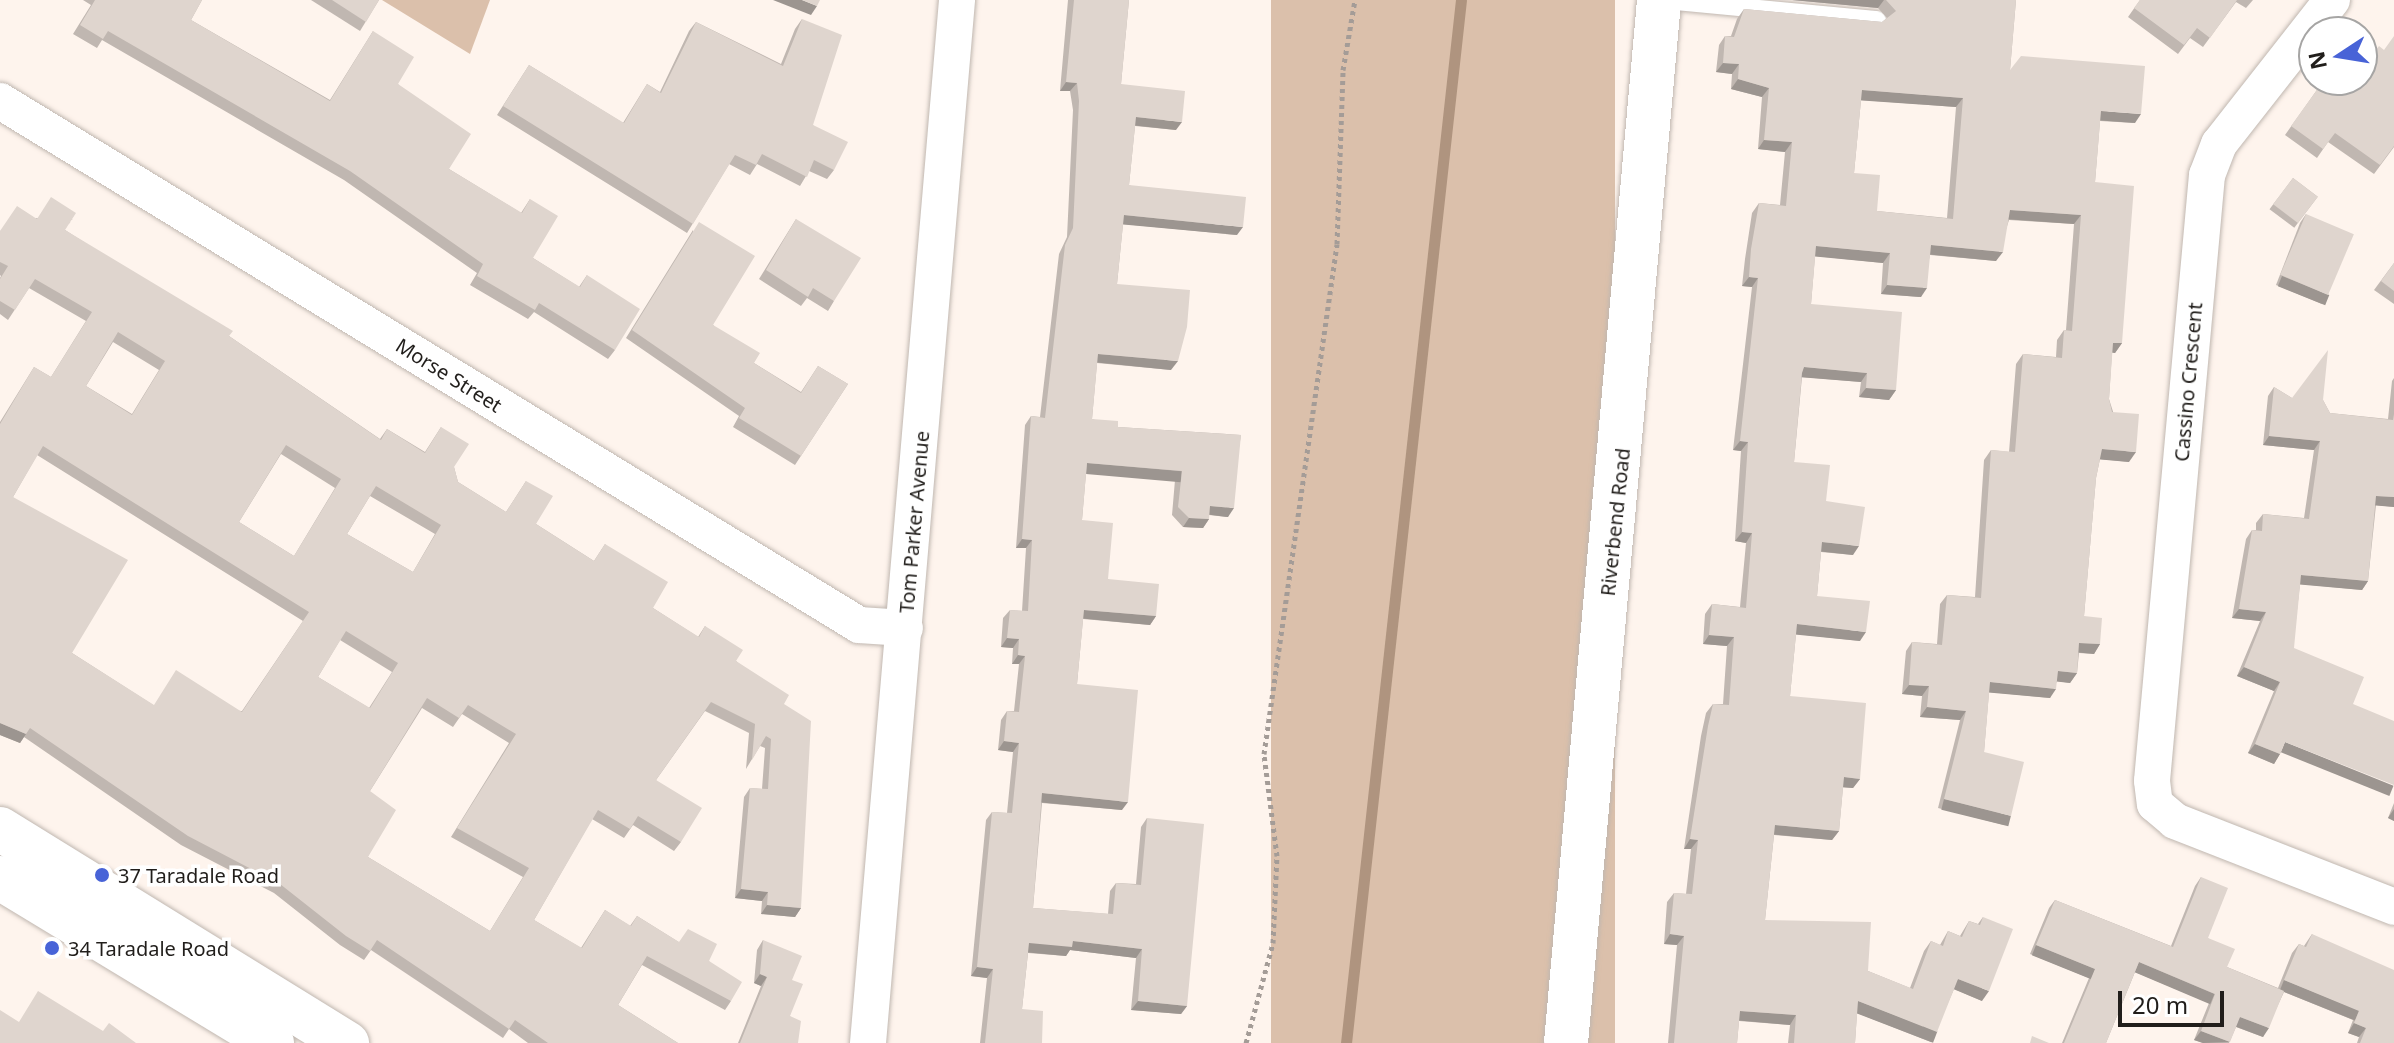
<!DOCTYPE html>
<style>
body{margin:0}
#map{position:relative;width:2394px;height:1043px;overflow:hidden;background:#fef4ed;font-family:"Noto Sans",sans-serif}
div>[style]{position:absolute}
.green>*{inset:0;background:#dbc0ab;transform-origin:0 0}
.stream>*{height:11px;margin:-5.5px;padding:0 5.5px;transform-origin:5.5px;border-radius:5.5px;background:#af947f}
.path>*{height:5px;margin-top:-2.5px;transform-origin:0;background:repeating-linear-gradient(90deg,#a49c97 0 4px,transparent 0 8px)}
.roads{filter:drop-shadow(0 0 2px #c0b7b0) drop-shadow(0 0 2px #c0b7b0)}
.service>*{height:18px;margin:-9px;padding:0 9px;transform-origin:9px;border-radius:9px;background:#fff}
.minor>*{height:36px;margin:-18px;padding:0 18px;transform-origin:18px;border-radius:18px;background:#fff}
.tertiary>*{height:44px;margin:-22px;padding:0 22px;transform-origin:22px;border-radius:22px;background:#fff}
.trunk>*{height:44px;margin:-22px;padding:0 22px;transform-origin:22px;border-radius:22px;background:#fff}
.wall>*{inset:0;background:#c0b7b1;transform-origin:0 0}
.shaded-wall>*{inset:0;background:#9c9590;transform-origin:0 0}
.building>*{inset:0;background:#dfd5ce;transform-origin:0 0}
.dots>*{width:22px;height:22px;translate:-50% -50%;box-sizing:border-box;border:4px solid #fff;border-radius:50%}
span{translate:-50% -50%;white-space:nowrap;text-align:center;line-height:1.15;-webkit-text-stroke:7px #fff;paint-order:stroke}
.street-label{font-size:20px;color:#211e1b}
.poi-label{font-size:20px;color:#211e1b}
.left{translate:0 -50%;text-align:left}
.north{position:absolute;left:2298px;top:16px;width:80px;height:80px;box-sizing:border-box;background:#fff;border:2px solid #a6a5a4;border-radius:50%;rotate:258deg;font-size:22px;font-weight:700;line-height:32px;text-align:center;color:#211e1b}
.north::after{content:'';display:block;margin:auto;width:28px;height:36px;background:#4863d7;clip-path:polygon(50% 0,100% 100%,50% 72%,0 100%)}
.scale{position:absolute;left:2118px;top:991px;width:106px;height:36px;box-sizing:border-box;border:4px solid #211e1b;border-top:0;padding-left:10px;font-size:24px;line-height:28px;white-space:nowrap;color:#211e1b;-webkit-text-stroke:6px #fff;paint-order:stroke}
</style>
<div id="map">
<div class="green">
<i style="clip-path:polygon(382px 0,490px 0,470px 54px)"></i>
<i style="left:1271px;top:0;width:344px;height:1047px"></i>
</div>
<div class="stream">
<i style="left:1346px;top:1043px;width:1049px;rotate:-83.71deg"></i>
</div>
<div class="path">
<i style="left:1246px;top:1043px;width:104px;rotate:-74.9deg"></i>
<i style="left:1273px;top:943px;width:87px;rotate:-87.4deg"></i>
<i style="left:1277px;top:856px;width:103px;rotate:-97.3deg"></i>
<i style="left:1264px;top:754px;width:515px;rotate:-81.85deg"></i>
<i style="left:1337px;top:244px;width:174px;rotate:-88deg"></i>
<i style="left:1343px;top:70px;width:71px;rotate:-80.3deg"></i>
</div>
<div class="roads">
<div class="service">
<i style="left:1664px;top:0;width:214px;rotate:5.4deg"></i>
</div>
<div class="minor">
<i style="left:2332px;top:0;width:183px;rotate:128.1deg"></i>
<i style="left:2219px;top:144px;width:33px;rotate:111deg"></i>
<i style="left:2207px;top:175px;width:608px;rotate:95.19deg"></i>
<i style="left:2152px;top:781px;width:23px;rotate:83deg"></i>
<i style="left:2155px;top:804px;width:26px;rotate:40deg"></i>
<i style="left:2175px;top:821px;width:235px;rotate:21.4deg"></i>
<i style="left:0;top:101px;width:1006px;rotate:31.38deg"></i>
<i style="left:859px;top:625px;width:46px;rotate:3.7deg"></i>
<i style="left:868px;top:1043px;width:1047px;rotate:-85.12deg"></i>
</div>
<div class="tertiary">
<i style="left:1566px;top:1043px;width:1047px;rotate:-84.9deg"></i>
</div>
<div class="trunk">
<i style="left:0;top:829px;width:408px;rotate:31.7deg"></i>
<i style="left:0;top:878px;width:318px;rotate:31.2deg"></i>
</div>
</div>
<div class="wall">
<i style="clip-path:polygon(83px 0,202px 0,191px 20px,330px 100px,373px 31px,398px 84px,449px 169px,521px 213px,530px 199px,533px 258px,579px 287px,587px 275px,615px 350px,608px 359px,534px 312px,528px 319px,470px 285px,477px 273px,344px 180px,102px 40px,97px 48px,73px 34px,91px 5px)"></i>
<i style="clip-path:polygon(311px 0,379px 0,360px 31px)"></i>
<i style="clip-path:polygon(1068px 0,1129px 0,1121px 84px,1176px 130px,1135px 126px,1129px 185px,1237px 235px,1123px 224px,1117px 284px,1171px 370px,1097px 363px,1092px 419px,1118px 427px,1241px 435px,1228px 517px,1209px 515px,1209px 519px,1203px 528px,1183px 527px,1172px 515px,1175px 480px,1086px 473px,1082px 520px,1108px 579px,1156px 616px,1150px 625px,1083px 619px,1077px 684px,1122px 810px,1042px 803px,1033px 908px,1108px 914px,1110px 891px,1116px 883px,1136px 884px,1141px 827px,1147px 818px,1187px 1006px,1181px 1014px,1131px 1010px,1136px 958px,1070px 950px,1066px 956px,1028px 953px,1022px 1009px,1042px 1043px,980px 1043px,987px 978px,971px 976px,986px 820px,992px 812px,1007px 813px,1013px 752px,998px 750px,1001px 720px,1007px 711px,1014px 711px,1019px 664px,1012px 664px,1013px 648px,1001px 647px,1003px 618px,1010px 610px,1022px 611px,1026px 548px,1016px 548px,1025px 425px,1031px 416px,1040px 417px,1059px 254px,1067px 237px,1073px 110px,1070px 91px,1060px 91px)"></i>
<i style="clip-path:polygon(evenodd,1792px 0,2016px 0,2010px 70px,2135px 123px,2100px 121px,2095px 182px,2122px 343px,2115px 353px,2112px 352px,2109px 399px,2129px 462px,2100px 459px,2096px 478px,2084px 616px,2100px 644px,2094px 654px,2079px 653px,2077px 673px,2070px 683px,2057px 681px,2050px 698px,1989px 692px,1984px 752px,2004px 825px,1938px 808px,1960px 720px,1920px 717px,1922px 696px,1902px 694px,1906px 651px,1912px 642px,1937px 644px,1940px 604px,1947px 595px,1975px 597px,1984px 460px,1991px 450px,2009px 452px,2016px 364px,2023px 354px,2056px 357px,2057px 340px,2064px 330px,2066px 330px,2074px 224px,2009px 220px,1996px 261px,1930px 255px,1921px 297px,1881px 294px,1883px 263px,1815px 256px,1811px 304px,1896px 390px,1889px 400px,1859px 397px,1861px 382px,1802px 377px,1794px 462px,1826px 501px,1853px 555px,1821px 552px,1817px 596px,1860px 641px,1796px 634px,1790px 696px,1860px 779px,1853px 788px,1843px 787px,1839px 831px,1832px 840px,1774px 835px,1765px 920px,1868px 971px,1910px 988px,1924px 951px,1931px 941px,1940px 945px,1948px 931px,1960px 936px,1969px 921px,1978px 924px,1983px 917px,1982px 1001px,1954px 989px,1931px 1042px,1857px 1013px,1855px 1043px,1788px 1043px,1790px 1025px,1739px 1021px,1737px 1043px,1668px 1043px,1677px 945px,1664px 944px,1667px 902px,1674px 893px,1686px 894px,1691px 849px,1684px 849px,1701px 736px,1706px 713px,1713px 704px,1723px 704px,1727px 646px,1703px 644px,1705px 614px,1712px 604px,1740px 607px,1746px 543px,1735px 541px,1741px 451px,1733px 450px,1752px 287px,1742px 286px,1745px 259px,1752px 213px,1759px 203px,1780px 205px,1785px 152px,1758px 149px,1762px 97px,1731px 89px,1732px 74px,1716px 72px,1719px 45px,1725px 36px,1731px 36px,1737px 19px,1744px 9px,1882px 22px,1887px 18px,1878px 8px,1792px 0,1861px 100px,1956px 107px,1947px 218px,1877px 211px,1854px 173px,1861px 100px)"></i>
<i style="clip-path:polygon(2140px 0,2253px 0,2246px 8px,2236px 2px,2203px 47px,2190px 38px,2178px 54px,2128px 17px)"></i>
<i style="clip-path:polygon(802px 19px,813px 125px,834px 170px,827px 179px,809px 171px,800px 186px,757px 164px,750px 175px,729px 164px,687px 233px,497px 115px,529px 65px,623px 123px,647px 84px,660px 92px,689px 31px,696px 22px,781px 64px,795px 29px)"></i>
<i style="clip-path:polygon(2384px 50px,2394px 147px,2374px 174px,2328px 142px,2317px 158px,2285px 135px,2324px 80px,2345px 93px)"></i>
<i style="left:2293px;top:178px;width:31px;height:39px;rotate:37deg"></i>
<i style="clip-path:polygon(2306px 214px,2322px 304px,2276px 285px,2300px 223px)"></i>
<i style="clip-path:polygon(evenodd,37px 218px,65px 230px,229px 336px,380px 439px,387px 429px,425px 452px,441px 427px,454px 467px,458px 482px,506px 512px,526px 481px,536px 524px,594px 561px,605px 544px,653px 608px,698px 637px,705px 626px,736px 661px,784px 704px,801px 908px,795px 917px,761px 914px,762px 901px,735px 898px,744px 797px,750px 788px,762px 789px,765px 748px,760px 746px,746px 769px,749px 733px,705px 711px,656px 780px,681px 842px,674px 851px,633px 825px,624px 838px,592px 819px,534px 920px,581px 948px,605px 910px,630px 926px,637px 916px,709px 961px,731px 1001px,725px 1010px,642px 965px,618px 1005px,678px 1043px,528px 1043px,509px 1029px,503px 1038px,371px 950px,364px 960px,340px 945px,274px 893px,181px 845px,24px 737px,20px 743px,0 735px,0 422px,34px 367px,51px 377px,86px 321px,29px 288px,8px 320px,0 314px,0 278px,1px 276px,0 275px,0 231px,37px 218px,113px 342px,159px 370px,132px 414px,86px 386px,113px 342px,37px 218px,281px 454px,335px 488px,294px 556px,239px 522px,281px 454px,37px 218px,37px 455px,303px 621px,242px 711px,153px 705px,72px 653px,13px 497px,37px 455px,37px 218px,370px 496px,435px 534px,413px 572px,347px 534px,370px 496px,37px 218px,340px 640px,392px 672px,369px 708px,318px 677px,340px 640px,37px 218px,422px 708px,453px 727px,462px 714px,509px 743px,451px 837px,523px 877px,490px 931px,368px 857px,370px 791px,422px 708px)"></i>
<i style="clip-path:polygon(796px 219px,834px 301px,828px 311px,807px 298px,801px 306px,759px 279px)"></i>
<i style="clip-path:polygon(693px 230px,713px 325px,754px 363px,801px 392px,818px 366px,848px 384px,795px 465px,733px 427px,739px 416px,626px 338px)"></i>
<i style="clip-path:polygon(2394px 263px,2394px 304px,2374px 290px)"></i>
<i style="clip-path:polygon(2394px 378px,2394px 507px,2376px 505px,2368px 581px,2362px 590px,2300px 584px,2281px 752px,2274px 764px,2248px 753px,2274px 691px,2237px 676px,2260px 621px,2232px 618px,2246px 539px,2252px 530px,2256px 530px,2256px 523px,2263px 514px,2304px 518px,2314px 450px,2263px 445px,2268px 396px,2274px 387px,2292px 398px,2323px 400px,2330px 413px,2388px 419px,2392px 381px)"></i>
<i style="clip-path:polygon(2394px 803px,2394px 821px,2388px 818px)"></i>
<i style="clip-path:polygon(2201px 877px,2208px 938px,2227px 967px,2278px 988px,2292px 953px,2299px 944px,2304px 946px,2312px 934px,2394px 1043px,2357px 1043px,2359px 1037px,2348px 1033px,2353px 1020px,2284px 992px,2263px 1037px,2236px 1027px,2229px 1043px,2203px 1043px,2194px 1040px,2209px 1003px,2135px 972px,2106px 1043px,2062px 1043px,2089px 978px,2030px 954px,2049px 908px,2055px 900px,2171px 946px,2195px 886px)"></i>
<i style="clip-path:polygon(763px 940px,792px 980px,790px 1016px,798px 1043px,738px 1043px,761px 986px,754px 983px,757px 950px)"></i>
</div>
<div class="shaded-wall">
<i style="clip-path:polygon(773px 0,802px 0,817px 6px,811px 15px)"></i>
<i style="clip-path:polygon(1792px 0,1884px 0,1878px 8px)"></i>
<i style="clip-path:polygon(1723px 63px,1739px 64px,1732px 74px,1716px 72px)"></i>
<i style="clip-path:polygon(1738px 79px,1769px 88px,1762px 97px,1731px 89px)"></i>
<i style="clip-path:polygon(1066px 82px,1077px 83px,1070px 91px,1060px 91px)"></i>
<i style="clip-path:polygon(1862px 90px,1963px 98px,1956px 107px,1855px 100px)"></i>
<i style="clip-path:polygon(2101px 111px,2141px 114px,2135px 123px,2094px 120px)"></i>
<i style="clip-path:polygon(1136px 117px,1182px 122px,1176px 130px,1130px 125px)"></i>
<i style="clip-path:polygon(1764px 140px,1792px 142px,1785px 152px,1758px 149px)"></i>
<i style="clip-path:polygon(2010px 210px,2081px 215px,2074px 224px,2004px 219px)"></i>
<i style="clip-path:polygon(1124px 215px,1243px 227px,1237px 235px,1118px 224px)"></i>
<i style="clip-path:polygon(1931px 245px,2003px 252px,1996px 261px,1924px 254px)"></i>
<i style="clip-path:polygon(1816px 246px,1890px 253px,1883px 263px,1810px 256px)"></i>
<i style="left:2282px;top:276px;width:51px;height:11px;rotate:22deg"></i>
<i style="clip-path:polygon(1749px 277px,1758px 278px,1752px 287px,1742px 286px)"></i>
<i style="clip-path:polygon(1887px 285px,1927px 288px,1921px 297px,1881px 294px)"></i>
<i style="clip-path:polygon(2113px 343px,2122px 343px,2115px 353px,2106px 352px)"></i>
<i style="clip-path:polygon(1098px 354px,1178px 361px,1171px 370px,1092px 362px)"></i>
<i style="clip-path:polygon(1804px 367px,1867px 373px,1861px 382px,1798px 377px)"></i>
<i style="clip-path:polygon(1866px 388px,1896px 390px,1889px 400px,1859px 397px)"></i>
<i style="clip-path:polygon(2269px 436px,2320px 441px,2314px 450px,2263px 445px)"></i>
<i style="clip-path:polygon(1740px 441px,1748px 442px,1741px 451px,1733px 450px)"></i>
<i style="clip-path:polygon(2102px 449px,2136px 452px,2129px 462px,2095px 459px)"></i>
<i style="left:1087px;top:463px;width:95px;height:11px;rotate:5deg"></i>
<i style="clip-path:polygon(2376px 496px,2394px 497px,2394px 507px,2370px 505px)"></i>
<i style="clip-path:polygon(1210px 506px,1234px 508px,1228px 517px,1204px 514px)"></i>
<i style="clip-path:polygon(1189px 518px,1209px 519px,1203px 528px,1183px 527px)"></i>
<i style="clip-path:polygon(1742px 532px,1752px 533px,1746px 543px,1735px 541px)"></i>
<i style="clip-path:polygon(1022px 539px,1032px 540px,1026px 548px,1016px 548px)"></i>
<i style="clip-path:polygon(1822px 542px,1859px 546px,1853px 555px,1816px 551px)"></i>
<i style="clip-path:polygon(2301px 575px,2368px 581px,2362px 590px,2294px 584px)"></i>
<i style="clip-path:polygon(2239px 609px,2266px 612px,2260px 621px,2232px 618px)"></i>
<i style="clip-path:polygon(1084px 610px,1156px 616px,1150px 625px,1077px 618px)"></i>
<i style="clip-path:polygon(1797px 624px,1866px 632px,1860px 641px,1790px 634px)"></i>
<i style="clip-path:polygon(1709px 635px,1734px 637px,1727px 646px,1703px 644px)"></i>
<i style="clip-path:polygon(1007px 638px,1019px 639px,1013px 648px,1001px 647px)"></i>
<i style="clip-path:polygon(2079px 643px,2100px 644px,2094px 654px,2073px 652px)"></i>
<i style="clip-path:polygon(1018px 655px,1025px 656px,1019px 664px,1012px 664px)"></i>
<i style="clip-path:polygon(2244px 667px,2280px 682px,2274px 691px,2237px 676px)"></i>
<i style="clip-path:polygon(2058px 671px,2077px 673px,2070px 683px,2052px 681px)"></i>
<i style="clip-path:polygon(1990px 682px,2056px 689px,2050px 698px,1983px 692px)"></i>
<i style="clip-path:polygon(1909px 685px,1929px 686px,1922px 696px,1902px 694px)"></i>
<i style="clip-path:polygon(1927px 707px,1966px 711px,1960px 720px,1920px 717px)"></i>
<i style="clip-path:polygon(0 723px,26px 734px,20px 743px,0 735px)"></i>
<i style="clip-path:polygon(1004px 741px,1019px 743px,1013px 752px,998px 750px)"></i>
<i style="left:2285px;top:742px;width:117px;height:11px;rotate:22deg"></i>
<i style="clip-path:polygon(2255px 744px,2280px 754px,2274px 764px,2248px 753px)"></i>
<i style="clip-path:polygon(1844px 777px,1860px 779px,1853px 788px,1838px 787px)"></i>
<i style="clip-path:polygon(1042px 793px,1128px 802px,1122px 810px,1036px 802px)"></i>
<i style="left:1944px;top:799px;width:69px;height:11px;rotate:14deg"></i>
<i style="clip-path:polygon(2394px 809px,2394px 821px,2388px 818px)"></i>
<i style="clip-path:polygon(1775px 825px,1839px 831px,1832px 840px,1768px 834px)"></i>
<i style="clip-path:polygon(1690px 839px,1698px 840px,1691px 849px,1684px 849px)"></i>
<i style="clip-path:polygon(741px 889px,768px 892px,762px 901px,735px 898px)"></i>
<i style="clip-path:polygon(767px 905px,801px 908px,795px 917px,761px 914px)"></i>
<i style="clip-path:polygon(1670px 934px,1684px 936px,1677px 945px,1664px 944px)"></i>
<i style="clip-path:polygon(1073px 941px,1142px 949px,1136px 958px,1070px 950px,1066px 956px,1023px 952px,1029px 943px)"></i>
<i style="left:2036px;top:945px;width:64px;height:11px;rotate:22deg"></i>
<i style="left:2139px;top:962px;width:82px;height:11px;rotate:23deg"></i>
<i style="clip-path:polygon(977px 967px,993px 969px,987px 978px,971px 976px)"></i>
<i style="clip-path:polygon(760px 974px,767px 977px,761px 986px,754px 983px)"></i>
<i style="clip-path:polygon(1958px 979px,1989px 991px,1982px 1001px,1951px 988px)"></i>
<i style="left:2284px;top:980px;width:81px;height:11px;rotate:22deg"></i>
<i style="clip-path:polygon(1138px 1001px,1187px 1006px,1181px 1014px,1131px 1010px)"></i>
<i style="left:1858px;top:1001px;width:85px;height:12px;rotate:21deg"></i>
<i style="clip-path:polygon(1740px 1011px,1796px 1015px,1790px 1025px,1733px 1020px)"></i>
<i style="clip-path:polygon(2240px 1017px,2269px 1028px,2263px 1037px,2234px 1026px)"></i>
<i style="clip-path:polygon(2354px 1023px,2366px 1028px,2359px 1037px,2348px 1033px)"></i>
<i style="clip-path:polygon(2201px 1031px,2230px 1042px,2203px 1043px,2194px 1040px)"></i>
</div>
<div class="building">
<i style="clip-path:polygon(95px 0,202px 0,191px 20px,330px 101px,373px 31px,414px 57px,398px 84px,471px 134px,449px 169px,522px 213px,530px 199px,558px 216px,533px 258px,580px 287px,587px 275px,640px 309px,615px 350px,539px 303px,535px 310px,477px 276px,483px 264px,350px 171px,108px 31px,103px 39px,80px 25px)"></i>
<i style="clip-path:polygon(332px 0,379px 0,366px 22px)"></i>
<i style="clip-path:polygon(802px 0,820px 0,817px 6px)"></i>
<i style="clip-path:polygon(1074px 0,1129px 0,1121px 84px,1185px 91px,1182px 122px,1136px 117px,1129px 185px,1246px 197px,1243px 227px,1124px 215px,1117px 284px,1190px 290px,1187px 327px,1178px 361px,1098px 354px,1092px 419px,1118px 421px,1118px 427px,1241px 435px,1234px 508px,1210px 506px,1209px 519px,1189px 518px,1178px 507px,1182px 471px,1087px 463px,1082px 520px,1113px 523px,1108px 579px,1159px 584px,1156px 616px,1084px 610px,1077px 684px,1138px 690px,1128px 802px,1042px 793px,1033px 908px,1113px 914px,1116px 883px,1141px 885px,1147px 818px,1204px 824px,1187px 1006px,1138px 1001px,1142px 949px,1073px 941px,1072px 947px,1029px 943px,1022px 1009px,1043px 1011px,1042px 1043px,985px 1043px,993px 969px,977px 967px,992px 812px,1012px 813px,1019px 743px,1004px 741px,1007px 711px,1019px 712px,1025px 656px,1018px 655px,1019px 639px,1007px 638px,1010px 610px,1028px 611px,1032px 540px,1022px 539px,1031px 416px,1045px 418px,1065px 245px,1073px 228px,1079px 101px,1077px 83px,1066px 82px)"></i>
<i style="clip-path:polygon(evenodd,1886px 0,2016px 0,2010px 70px,2021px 56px,2145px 66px,2141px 114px,2101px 111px,2095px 182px,2134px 186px,2122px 343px,2113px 343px,2109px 399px,2112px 412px,2139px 414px,2136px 452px,2102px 449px,2096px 478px,2084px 616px,2102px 618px,2100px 644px,2079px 643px,2077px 673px,2058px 671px,2056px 689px,1990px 682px,1984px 752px,2024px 762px,2011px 816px,1944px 799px,1966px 711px,1927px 707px,1929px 686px,1909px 685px,1912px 642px,1942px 645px,1947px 595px,1981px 598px,1991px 450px,2015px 452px,2023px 354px,2062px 358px,2064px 330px,2072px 331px,2081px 215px,2010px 210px,2003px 252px,1931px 245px,1927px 288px,1887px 285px,1890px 253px,1816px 246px,1811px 304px,1902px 312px,1896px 390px,1866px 388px,1867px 373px,1804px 367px,1802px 373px,1794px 462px,1830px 465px,1826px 501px,1865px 507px,1859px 546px,1822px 542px,1817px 596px,1870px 601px,1866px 632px,1797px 624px,1790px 696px,1866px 703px,1860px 779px,1844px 777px,1839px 831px,1775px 825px,1765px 920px,1871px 922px,1868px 971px,1913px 989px,1931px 941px,1943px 946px,1948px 931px,1962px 937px,1969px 921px,1980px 925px,1983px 917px,2013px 929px,1989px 991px,1958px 979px,1937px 1032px,1858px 1001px,1855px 1043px,1794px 1043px,1796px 1015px,1740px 1011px,1737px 1043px,1674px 1043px,1684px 936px,1670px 934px,1674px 893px,1692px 894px,1698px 840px,1690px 839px,1708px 726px,1713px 704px,1729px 705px,1734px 637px,1709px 635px,1712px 604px,1746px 608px,1752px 533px,1742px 532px,1748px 442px,1740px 441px,1758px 278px,1749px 277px,1751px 249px,1759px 203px,1786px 206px,1792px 142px,1764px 140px,1769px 88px,1738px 79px,1739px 64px,1723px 63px,1725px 36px,1734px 37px,1744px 9px,1882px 22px,1896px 11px,1886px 0,1862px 90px,1963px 98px,1953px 219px,1877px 211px,1880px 175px,1854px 173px,1862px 90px)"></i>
<i style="clip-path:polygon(2140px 0,2237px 0,2210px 38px,2197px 28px,2184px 45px,2134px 8px)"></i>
<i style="clip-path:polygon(802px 19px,842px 35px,813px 125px,848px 142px,834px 170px,814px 160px,807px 177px,762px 154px,756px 165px,735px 155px,693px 224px,503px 106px,529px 65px,624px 123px,647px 84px,661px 93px,696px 22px,783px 66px)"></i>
<i style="clip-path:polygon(2394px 36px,2394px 146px,2380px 165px,2335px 133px,2323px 149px,2291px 126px,2324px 80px,2328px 80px,2345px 93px,2355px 80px,2362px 80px,2362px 70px,2379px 46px,2384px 50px)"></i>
<i style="left:2293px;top:178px;width:31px;height:33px;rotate:37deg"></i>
<i style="clip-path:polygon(evenodd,51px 197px,76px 213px,65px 230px,233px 331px,229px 336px,381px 440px,387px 429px,425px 453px,441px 427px,469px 444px,454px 467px,458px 482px,506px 512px,526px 481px,553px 496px,536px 524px,594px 561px,605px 544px,668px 582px,653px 608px,699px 637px,705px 626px,743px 650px,736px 661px,789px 695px,784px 704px,811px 721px,801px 908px,767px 905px,768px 892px,741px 889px,750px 788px,768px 789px,771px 739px,766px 736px,752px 760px,755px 724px,711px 702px,656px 780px,702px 808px,681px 842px,638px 816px,630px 829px,598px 810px,534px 920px,582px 948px,605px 910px,631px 926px,637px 916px,679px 942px,688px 929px,717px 944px,709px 961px,742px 982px,731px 1001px,647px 956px,618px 1005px,678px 1043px,548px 1043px,515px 1020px,509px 1029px,377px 940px,370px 951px,346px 936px,280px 884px,188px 836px,30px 728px,26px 734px,0 723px,0 424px,34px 367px,51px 377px,92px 312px,35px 279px,15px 310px,0 301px,0 279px,8px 266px,0 262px,0 231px,17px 206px,37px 219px,51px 197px,118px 332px,165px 361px,132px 415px,86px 386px,118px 332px,51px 197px,286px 445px,341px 479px,294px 556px,239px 522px,286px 445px,51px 197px,43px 446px,309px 612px,242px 712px,176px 670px,154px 705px,72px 653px,128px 560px,13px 497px,43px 446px,51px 197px,376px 486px,441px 525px,413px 572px,347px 534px,376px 486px,51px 197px,346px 631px,398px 663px,370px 708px,318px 677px,346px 631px,51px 197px,427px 698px,459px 718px,468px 705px,516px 734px,457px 828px,529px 868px,490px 931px,368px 857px,396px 810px,370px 791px,427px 698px)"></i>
<i style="left:2306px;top:214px;width:52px;height:66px;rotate:23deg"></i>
<i style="clip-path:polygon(796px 219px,861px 258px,834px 301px,813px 288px,808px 297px,766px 270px)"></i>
<i style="clip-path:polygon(699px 222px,755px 256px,713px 325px,760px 353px,754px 363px,801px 393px,818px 366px,848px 384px,801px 456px,739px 418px,745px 408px,632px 330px)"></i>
<i style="clip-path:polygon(2394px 263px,2394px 291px,2381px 281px)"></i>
<i style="clip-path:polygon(2328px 350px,2323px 400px,2330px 413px,2393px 420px,2394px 414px,2394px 497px,2376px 496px,2368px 581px,2301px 575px,2294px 648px,2364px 677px,2353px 704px,2394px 721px,2394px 785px,2285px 742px,2280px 754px,2255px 744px,2280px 682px,2244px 667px,2266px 612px,2239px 609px,2252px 530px,2262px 531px,2263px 514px,2309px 519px,2320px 441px,2269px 436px,2274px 387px,2292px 398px)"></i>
<i style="clip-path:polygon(2201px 877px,2228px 888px,2208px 938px,2235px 949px,2227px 967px,2284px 991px,2269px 1028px,2240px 1017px,2230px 1042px,2201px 1031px,2215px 994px,2139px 962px,2106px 1043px,2064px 1043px,2095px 969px,2036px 945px,2055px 900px,2173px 947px)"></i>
<i style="clip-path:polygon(2312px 934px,2394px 970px,2394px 1043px,2360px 1043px,2366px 1028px,2354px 1023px,2359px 1011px,2284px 980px,2299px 944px,2306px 947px)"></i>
<i style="clip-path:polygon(763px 940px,802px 956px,792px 980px,803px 984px,790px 1016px,801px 1021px,798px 1043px,740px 1043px,767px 977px,760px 974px)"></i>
<i style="clip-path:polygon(38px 991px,103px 1031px,109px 1023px,136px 1043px,0 1043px,0 1010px,19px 1022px)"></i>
<i style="clip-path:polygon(2032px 1036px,2049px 1043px,2030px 1043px)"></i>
</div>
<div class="dots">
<i style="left:102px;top:875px;background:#4863d7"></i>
<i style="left:52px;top:948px;background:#4863d7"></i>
</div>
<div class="street-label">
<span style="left:449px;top:375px;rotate:32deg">Morse Street</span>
<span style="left:2188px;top:382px;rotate:-85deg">Cassino Crescent</span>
<span style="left:914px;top:522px;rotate:-85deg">Tom Parker Avenue</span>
<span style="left:1615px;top:522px;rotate:-84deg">Riverbend Road</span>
</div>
<div class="poi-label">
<span class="left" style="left:118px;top:875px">37 Taradale Road</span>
<span class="left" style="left:68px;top:948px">34 Taradale Road</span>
</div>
<div class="north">N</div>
<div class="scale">20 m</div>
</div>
